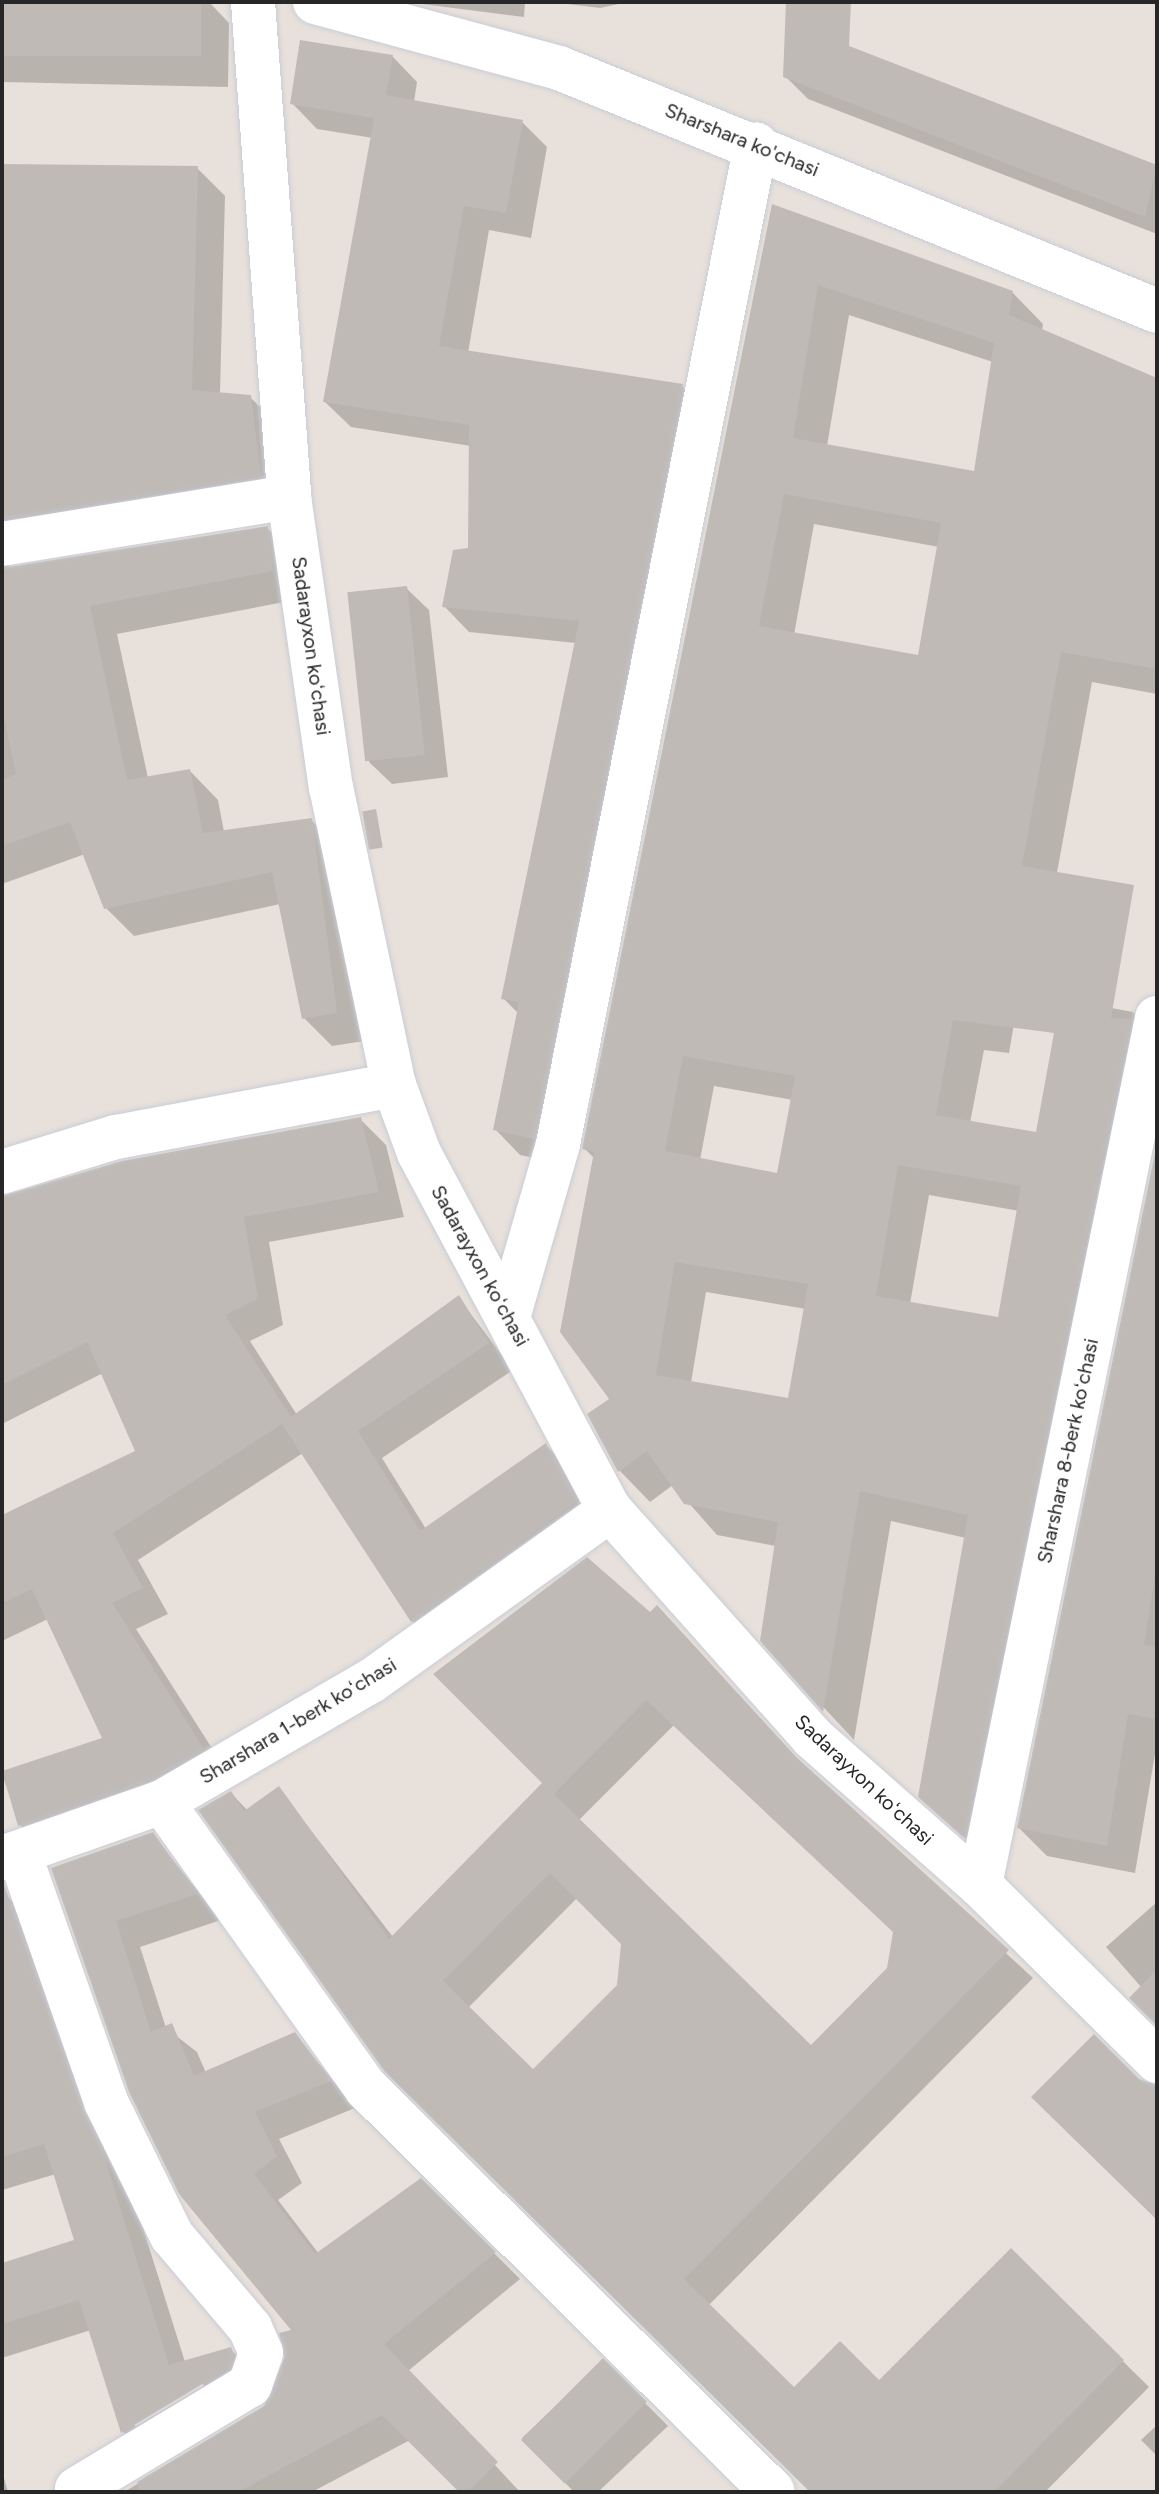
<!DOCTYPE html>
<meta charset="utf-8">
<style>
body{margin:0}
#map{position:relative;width:1159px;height:2494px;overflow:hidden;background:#e8e0da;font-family:Figtree,sans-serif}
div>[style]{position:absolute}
.shadow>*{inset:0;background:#0003}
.building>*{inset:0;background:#c0bab7;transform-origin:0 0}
.roads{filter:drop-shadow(0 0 2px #c8cdd7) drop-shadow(0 0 2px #c8cdd7)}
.street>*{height:44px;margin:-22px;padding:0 22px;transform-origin:22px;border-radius:22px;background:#fff}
.secondary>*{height:44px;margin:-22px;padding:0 22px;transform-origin:22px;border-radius:22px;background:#fff}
span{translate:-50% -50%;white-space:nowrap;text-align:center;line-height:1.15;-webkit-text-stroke:7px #fff;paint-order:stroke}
.street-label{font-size:20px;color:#272727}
.frame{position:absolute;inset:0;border:4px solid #272727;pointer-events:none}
</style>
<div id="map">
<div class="shadow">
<i style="clip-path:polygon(2px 2px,209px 2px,229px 23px,228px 87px,2px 82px)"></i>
<i style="clip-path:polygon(406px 2px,525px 2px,524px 17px)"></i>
<i style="clip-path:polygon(551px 2px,628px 2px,600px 8px)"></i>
<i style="clip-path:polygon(787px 25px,1157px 167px,1157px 234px,808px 99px,785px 76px)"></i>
<i style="clip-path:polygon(392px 56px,417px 82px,414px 102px,522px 122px,547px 147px,531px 238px,489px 230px,468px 353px,682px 386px,708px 412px,559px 1163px,520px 1155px,495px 1129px,518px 1013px,503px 998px,576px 643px,469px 632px,444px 606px,470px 550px,471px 446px,351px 427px,325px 402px,373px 138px,317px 129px,292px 103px)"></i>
<i style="clip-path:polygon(2px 166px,197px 168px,225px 196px,220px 394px,250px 397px,279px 426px,289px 504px,14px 553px,7px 571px,267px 528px,295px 556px,300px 599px,117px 634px,148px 778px,190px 771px,218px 800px,224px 832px,311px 820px,340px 849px,364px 1041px,332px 1046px,304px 1018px,280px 904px,134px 936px,106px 908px,85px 854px,2px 884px)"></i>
<i style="clip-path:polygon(evenodd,773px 206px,1012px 292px,1043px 324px,1042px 331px,1157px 380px,1157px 694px,1092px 682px,1047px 927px,1031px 924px,1009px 1053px,984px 1050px,970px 1123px,1038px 1134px,1063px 999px,1133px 1012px,1157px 1036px,995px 1866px,920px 1796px,966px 1538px,891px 1521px,854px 1740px,762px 1641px,776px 1546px,717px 1535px,673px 1485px,650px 1502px,620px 1471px,595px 1159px,585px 1149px,773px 206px,849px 315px,993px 362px,976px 473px,827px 446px,849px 315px,773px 206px,814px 524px,939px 547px,919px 658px,794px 635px,814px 524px,773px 206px,714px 1086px,793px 1100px,779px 1175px,700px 1160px,714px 1086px,773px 206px,929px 1195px,1019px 1211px,1000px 1320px,910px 1304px,929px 1195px,773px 206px,706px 1292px,806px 1309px,790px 1400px,691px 1383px,706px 1292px)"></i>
<i style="clip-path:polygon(406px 588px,429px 610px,448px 777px,392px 784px,369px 762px)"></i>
<i style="clip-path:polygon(360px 1119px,386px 1145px,404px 1217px,269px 1242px,283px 1325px,250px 1341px,297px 1415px,458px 1297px,513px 1370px,382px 1458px,426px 1529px,546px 1445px,571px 1471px,602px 1528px,438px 1646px,412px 1621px,303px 1453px,138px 1560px,168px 1614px,136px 1629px,229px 1775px,46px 1851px,20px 1825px,2px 1774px,105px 1740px,48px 1619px,2px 1641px,2px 1517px,137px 1452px,103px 1373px,2px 1424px,2px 1198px)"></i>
<i style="clip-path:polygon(1157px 1148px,1157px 1742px,1135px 1873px,1047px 1856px,1019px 1828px)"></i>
<i style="clip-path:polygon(evenodd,650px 1615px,683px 1634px,808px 1770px,1033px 1978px,708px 2306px,794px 2390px,879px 2383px,1011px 2251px,1149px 2387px,1045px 2492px,813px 2492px,387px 2070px,231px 1793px,248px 1811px,279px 1789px,393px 1937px,545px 1783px,650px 1615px,674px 1725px,895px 1932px,889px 1969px,811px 2048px,578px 1821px,674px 1725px,650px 1615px,577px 1898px,623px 1944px,619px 1986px,533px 2072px,468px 2008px,577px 1898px)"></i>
<i style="clip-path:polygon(152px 1834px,221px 1920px,140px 1947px,166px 2028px,197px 2052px,206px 2073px,295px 2034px,355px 2108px,279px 2139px,302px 2183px,278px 2200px,319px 2254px,421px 2180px,520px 2279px,408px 2371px,520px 2492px,462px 2492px,410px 2440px,312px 2492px,124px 2492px,265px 2407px,295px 2331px,53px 1869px)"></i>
<i style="clip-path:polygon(evenodd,6px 1895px,32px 1921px,128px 2180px,185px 2362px,230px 2349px,257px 2375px,149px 2458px,123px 2432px,91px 2330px,2px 2358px,2px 2265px,77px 2241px,56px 2174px,2px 2190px,2px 2107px,16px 2103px,2px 2059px,6px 1895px,202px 2383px,204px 2386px,135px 2427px,135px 2423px,202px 2383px)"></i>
<i style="clip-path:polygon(1157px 1902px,1157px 2025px,1142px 1988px,1106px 1947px)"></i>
<i style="clip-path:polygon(603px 2361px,668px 2426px,598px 2492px,574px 2492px,522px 2438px)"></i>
<i style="clip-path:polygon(1157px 2425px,1157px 2456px,1141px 2440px)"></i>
<i style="clip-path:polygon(2px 2471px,8px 2492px,2px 2492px)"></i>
</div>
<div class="building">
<i style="left:2px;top:2px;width:199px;height:54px"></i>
<i style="clip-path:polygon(786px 2px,851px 2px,849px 46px,1157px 165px,1145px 217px,783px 77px)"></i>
<i style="clip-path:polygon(300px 40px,393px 55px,386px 95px,523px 120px,506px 213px,464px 206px,439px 346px,683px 384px,534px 1139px,493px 1130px,519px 1002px,501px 999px,579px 621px,442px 607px,453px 550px,468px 548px,469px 425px,323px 402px,374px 118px,290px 104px)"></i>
<i style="clip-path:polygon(2px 164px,198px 166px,192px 390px,251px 395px,261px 476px,2px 519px)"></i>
<i style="clip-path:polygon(evenodd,772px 204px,1013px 291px,1009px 315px,1157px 378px,1157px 669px,1061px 652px,1022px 866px,1134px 885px,1111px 1018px,1131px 1019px,964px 1838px,918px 1797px,968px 1515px,860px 1491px,823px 1712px,760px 1641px,778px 1522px,684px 1504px,647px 1451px,618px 1472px,587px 1414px,609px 1399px,560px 1332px,594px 1152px,582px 1149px,772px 204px,818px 285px,994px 343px,974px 471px,793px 438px,818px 285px,772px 204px,784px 494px,941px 523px,918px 655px,759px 626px,784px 494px,772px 204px,953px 1020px,1054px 1033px,1036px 1132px,936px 1115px,953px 1020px,772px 204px,683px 1056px,795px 1076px,777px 1173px,665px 1151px,683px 1056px,772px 204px,898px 1165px,1021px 1186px,998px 1317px,876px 1296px,898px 1165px,772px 204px,675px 1262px,808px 1284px,788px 1398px,656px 1375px,675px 1262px)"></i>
<i style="clip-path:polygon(268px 526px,273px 571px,90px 606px,127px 780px,190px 769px,203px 833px,312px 818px,337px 1013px,302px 1019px,272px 872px,104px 909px,70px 822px,2px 846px,2px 780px,16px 774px,2px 708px,2px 568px)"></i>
<i style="left:407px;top:586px;width:170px;height:60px;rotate:84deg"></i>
<i style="left:376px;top:809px;width:39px;height:14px;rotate:80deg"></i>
<i style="clip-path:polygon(361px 1117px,379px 1192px,244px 1217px,258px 1299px,225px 1315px,291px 1417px,459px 1295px,489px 1343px,358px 1431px,420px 1531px,546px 1443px,577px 1501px,411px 1622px,282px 1424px,113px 1533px,143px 1588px,112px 1603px,204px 1749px,152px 1779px,18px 1826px,2px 1771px,102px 1738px,32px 1589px,2px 1603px,2px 1515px,135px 1451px,87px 1342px,2px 1385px,2px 1196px,122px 1161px)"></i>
<i style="clip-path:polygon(1157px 1143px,1157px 1564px,1144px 1645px,1157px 1647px,1157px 1719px,1128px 1714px,1107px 1846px,1017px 1828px)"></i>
<i style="clip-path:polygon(evenodd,587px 1557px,650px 1612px,657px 1605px,795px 1756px,1009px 1950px,684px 2279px,794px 2387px,840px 2341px,879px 2380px,1011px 2248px,1124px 2360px,994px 2492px,810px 2492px,385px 2072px,198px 1810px,231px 1791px,244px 1811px,279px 1786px,389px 1939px,542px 1783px,433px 1674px,587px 1557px,646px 1700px,893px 1932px,887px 1968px,811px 2045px,554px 1794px,646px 1700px,587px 1557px,550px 1873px,621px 1944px,617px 1985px,533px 2069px,443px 1981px,550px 1873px)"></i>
<i style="clip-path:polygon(153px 1832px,197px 1894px,116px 1921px,151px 2032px,172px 2023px,194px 2076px,295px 2032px,331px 2081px,255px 2112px,277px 2156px,254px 2174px,315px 2254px,421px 2178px,496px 2252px,384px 2344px,498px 2462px,468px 2492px,459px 2492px,382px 2415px,238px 2492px,140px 2492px,137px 2482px,264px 2406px,285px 2361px,279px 2333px,291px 2330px,179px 2194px,129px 2092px,51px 1868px)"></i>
<i style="clip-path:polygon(3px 1882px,103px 2152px,169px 2365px,231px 2347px,234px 2354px,229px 2368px,121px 2433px,79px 2300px,2px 2324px,2px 2263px,74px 2240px,44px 2144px,2px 2157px)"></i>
<i style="clip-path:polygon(1157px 1969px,1157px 2026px,1129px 1998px)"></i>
<i style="clip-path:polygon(1094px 2034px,1139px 2079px,1157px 2085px,1157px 2220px,1031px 2097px)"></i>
<i style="left:603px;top:2358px;width:62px;height:116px;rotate:45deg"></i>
</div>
<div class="roads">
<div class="street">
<i style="left:253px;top:2px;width:496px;rotate:85.8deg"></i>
<i style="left:289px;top:497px;width:293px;rotate:81.8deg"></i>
<i style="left:331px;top:787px;width:305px;rotate:78.1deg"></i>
<i style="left:394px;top:1085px;width:72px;rotate:69.8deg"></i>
<i style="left:419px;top:1153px;width:405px;rotate:61.9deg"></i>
<i style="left:610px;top:1510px;width:304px;rotate:48.3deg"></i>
<i style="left:812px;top:1737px;width:224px;rotate:41.4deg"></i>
<i style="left:980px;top:1885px;width:250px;rotate:44.8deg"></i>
<i style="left:2px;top:544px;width:291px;rotate:-9.3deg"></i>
<i style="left:2px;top:1172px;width:119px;rotate:-17.1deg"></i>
<i style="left:116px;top:1137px;width:283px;rotate:-10.6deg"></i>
<i style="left:509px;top:1314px;width:177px;rotate:-73.9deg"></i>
<i style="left:558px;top:1144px;width:1019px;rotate:-78.8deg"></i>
<i style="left:162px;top:1802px;width:351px;rotate:54.5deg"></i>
<i style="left:366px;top:2088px;width:573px;rotate:44.79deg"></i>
<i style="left:19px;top:1853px;width:264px;rotate:70.7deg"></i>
<i style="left:106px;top:2102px;width:149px;rotate:63.8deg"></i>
<i style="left:172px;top:2236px;width:121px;rotate:49.7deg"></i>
<i style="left:250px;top:2328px;width:27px;rotate:66deg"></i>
<i style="left:261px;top:2353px;width:34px;rotate:109deg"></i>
<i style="left:250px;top:2385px;width:202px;rotate:149deg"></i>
<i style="left:2px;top:1858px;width:170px;rotate:-19.3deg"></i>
<i style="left:162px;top:1802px;width:241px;rotate:-30.1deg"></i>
<i style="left:371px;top:1681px;width:294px;rotate:-35.6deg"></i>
<i style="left:980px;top:1885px;width:885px;rotate:-78.46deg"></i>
</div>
<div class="secondary">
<i style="left:315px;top:2px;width:253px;rotate:15.1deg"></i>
<i style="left:559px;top:68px;width:645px;rotate:22.11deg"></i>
</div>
</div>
<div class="street-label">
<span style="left:742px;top:140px;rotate:22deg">Sharshara ko'chasi</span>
<span style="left:311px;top:646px;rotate:82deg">Sadarayxon koʻchasi</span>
<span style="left:480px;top:1266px;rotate:61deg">Sadarayxon koʻchasi</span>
<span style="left:1068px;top:1451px;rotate:-78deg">Sharshara 8-berk koʻchasi</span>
<span style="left:298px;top:1721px;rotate:-31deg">Sharshara 1-berk koʻchasi</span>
<span style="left:864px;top:1780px;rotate:43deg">Sadarayxon koʻchasi</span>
</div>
<div class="frame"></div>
</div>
